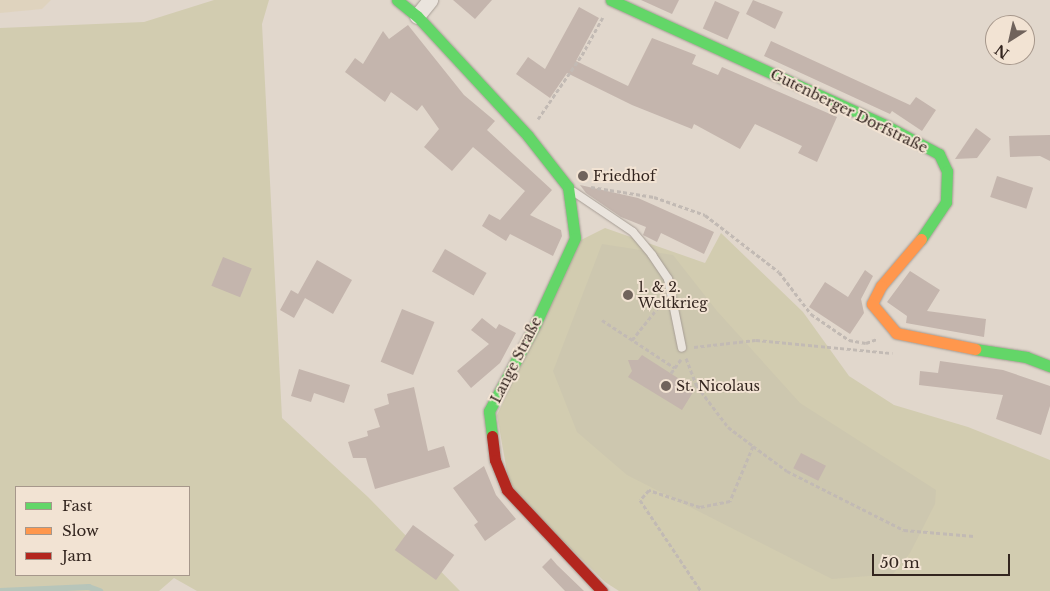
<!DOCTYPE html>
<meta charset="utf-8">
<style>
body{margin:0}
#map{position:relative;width:1050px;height:591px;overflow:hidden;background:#e1d7cc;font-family:"Libre Baskerville",serif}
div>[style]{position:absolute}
.farmland>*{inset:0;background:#dfd3be}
.green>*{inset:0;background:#d2ccb0}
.cemetery>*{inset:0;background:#cdc7af}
.stream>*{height:5.5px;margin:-2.75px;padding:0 2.75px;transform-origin:2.75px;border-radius:2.75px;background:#b7c5ba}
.building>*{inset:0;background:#c4b5ad;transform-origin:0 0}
.path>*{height:3px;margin-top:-1.5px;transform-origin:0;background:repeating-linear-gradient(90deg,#c2bab4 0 4px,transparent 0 6.5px)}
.roads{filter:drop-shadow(0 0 1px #a69d95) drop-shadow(0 0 1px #a69d95)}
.lane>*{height:8px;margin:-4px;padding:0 4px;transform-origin:4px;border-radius:4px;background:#eae4dd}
.street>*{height:15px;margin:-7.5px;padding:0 7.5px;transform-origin:7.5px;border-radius:7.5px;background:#eae4dd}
.fast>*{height:11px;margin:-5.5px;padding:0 5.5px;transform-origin:5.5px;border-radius:5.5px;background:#63d668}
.slow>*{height:11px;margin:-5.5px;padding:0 5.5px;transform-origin:5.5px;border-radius:5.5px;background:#ff974d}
.jam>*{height:11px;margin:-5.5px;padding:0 5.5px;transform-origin:5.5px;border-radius:5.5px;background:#b3261e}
.dots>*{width:14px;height:14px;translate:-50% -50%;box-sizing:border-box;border:2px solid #f2e3d3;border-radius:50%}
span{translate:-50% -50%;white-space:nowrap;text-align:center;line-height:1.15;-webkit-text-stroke:4px #f2e3d3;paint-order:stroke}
.street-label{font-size:14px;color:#33251f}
.poi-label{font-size:14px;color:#33251f}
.left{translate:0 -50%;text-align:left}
.legend{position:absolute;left:15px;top:486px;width:175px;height:90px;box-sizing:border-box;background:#f2e3d3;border:1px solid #a6978b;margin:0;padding:6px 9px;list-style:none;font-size:15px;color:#33251f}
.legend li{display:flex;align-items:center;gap:10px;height:25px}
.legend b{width:25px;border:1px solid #a6978b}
.north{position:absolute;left:985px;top:15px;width:50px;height:50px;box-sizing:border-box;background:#f2e3d3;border:1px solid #a6978b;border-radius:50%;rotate:215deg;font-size:14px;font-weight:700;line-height:20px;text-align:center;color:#33251f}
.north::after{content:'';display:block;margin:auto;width:18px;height:22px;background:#70635c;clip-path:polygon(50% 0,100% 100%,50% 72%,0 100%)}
.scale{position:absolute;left:872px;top:554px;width:138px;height:22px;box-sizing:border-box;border:2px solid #33251f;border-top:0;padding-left:6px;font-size:15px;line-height:18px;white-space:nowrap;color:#33251f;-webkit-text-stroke:4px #f2e3d3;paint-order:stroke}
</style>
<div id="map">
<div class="farmland">
<i style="clip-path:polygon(0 0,51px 0,42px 9px,0 13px)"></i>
</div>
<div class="green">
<i style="clip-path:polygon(evenodd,214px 0,269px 0,262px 24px,282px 418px,368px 497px,460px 591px,197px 591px,174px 578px,159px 591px,0 591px,0 28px,144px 22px,214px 0,16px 487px,189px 487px,189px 575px,16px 575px,16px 487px)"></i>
<i style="clip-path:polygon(605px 228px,705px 263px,721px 233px,803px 312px,849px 376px,894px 405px,968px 427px,1050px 460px,1050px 591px,619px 591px,605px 582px,510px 489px,497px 415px,579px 241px)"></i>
</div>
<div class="cemetery">
<i style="clip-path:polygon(602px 244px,673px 255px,717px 311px,800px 403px,936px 490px,935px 504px,910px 553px,893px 574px,832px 579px,627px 475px,577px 432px,553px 371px)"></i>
</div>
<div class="stream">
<i style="left:0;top:591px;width:89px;rotate:-2.6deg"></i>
<i style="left:89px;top:587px;width:12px;rotate:20deg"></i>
</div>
<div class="building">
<i style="clip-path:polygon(453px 0,492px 0,475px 19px)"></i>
<i style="clip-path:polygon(641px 0,679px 0,672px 14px)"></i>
<i style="clip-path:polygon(753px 0,783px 12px,775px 29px,746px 14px)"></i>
<i style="left:715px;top:1px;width:27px;height:30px;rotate:24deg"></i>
<i style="clip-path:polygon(579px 7px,599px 18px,576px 61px,628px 86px,652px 38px,696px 55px,692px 64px,718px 75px,722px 67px,837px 117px,817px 162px,798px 153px,802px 146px,755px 124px,740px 149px,694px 124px,692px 129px,632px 105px,567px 73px,550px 98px,516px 74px,528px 57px,545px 69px)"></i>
<i style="clip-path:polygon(408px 25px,464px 95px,495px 121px,487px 130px,552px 190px,530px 215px,561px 230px,562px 236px,553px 256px,510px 234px,506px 241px,482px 226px,489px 214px,500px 220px,525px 191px,473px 147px,452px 171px,424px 147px,439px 129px,422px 105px,417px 111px,391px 92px,385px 102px,345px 72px,355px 58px,363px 64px,383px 31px,389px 39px)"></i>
<i style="clip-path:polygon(771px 41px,910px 105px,916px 97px,936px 110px,922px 131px,892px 111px,890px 114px,764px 56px)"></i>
<i style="clip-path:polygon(976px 128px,991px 139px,977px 158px,955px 159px)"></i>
<i style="clip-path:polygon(1050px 135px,1050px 161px,1040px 156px,1010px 157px,1009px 136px)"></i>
<i style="left:997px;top:176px;width:38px;height:22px;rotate:18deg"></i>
<i style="clip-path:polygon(580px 185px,638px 198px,714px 232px,704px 254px,661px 233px,657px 242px,643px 235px,646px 227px,621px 217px,586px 193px)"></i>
<i style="left:445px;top:249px;width:48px;height:26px;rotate:30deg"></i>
<i style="left:223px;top:257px;width:31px;height:31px;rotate:22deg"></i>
<i style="clip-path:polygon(317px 260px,352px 280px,333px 314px,305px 298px,294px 318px,280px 310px,291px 290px,298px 294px)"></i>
<i style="clip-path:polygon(865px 270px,873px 276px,861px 299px,864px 313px,850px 334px,809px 307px,825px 282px,848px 297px)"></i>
<i style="clip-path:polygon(910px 271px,940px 290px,927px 311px,986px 319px,984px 337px,906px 323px,907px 316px,887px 302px)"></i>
<i style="left:402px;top:309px;width:35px;height:57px;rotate:22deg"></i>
<i style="clip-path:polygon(482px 318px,496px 329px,499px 324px,516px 333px,500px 363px,471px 388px,457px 371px,489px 344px,471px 330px)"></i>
<i style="clip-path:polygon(642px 355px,695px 389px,682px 410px,628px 377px,632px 371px,628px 360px,638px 360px)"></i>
<i style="clip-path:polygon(940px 361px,1003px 370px,1050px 386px,1050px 406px,1041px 435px,996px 419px,1003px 395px,919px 385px,920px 371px,938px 373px)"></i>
<i style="clip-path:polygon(299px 369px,350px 385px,344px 403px,314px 393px,311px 402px,291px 396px)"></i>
<i style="clip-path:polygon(414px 387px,428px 451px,444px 446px,450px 467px,375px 489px,366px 458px,353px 458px,348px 442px,368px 436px,367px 431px,380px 427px,374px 409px,389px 404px,387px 394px)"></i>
<i style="left:801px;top:453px;width:28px;height:17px;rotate:27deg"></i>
<i style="clip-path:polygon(484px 466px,496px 495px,516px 519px,485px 541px,474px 525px,478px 522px,453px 488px)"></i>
<i style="left:413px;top:525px;width:51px;height:31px;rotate:36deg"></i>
<i style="clip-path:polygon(551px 558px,557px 565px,584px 591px,565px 591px,542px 567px)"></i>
</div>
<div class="path">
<i style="left:538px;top:119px;width:78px;rotate:-55.5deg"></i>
<i style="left:582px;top:55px;width:43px;rotate:-61.1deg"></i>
<i style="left:591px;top:187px;width:64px;rotate:9deg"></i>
<i style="left:654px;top:197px;width:54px;rotate:19.4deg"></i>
<i style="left:705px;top:215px;width:93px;rotate:37.6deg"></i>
<i style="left:779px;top:272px;width:53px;rotate:52.7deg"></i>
<i style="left:811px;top:314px;width:46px;rotate:34.4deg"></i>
<i style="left:849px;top:340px;width:17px;rotate:10deg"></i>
<i style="left:866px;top:343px;width:12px;rotate:-20deg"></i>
<i style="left:602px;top:320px;width:87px;rotate:33.3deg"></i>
<i style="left:632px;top:340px;width:45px;rotate:-51.3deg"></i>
<i style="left:694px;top:347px;width:62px;rotate:-6.4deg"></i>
<i style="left:756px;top:340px;width:137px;rotate:5.5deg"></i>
<i style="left:686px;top:358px;width:30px;rotate:69deg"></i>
<i style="left:697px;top:386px;width:51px;rotate:52.9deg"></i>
<i style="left:728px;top:427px;width:31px;rotate:37deg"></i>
<i style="left:753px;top:446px;width:60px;rotate:112.7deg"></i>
<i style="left:730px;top:501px;width:31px;rotate:169deg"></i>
<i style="left:700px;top:507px;width:54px;rotate:-161.6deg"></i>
<i style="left:649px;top:490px;width:13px;rotate:132deg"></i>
<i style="left:640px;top:500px;width:110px;rotate:56.2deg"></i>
<i style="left:671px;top:373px;width:17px;rotate:-54deg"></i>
<i style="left:753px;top:446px;width:42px;rotate:36.3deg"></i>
<i style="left:787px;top:471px;width:131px;rotate:26.8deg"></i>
<i style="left:904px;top:530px;width:70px;rotate:4.9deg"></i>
</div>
<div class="roads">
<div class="lane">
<i style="left:574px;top:192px;width:71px;rotate:34.1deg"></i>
<i style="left:633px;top:232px;width:30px;rotate:50deg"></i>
<i style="left:652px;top:255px;width:29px;rotate:56deg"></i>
<i style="left:668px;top:279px;width:70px;rotate:78.5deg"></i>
</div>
<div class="street">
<i style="left:417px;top:16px;width:21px;rotate:-51deg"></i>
</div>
<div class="fast">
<i style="left:397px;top:0;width:26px;rotate:39deg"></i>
<i style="left:417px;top:16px;width:163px;rotate:47.2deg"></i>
<i style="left:528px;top:136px;width:65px;rotate:51.9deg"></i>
<i style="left:568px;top:187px;width:51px;rotate:82.2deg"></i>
<i style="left:575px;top:238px;width:96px;rotate:114.7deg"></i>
<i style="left:535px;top:325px;width:98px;rotate:118.1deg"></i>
<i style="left:489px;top:411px;width:25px;rotate:83deg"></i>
<i style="left:611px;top:0;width:303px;rotate:24.5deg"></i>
<i style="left:887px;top:126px;width:59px;rotate:28.3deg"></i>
<i style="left:939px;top:154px;width:19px;rotate:65deg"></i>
<i style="left:947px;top:171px;width:31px;rotate:92deg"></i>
<i style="left:946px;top:202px;width:45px;rotate:124deg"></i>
<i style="left:975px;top:349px;width:52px;rotate:8.9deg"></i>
<i style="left:1026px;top:357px;width:26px;rotate:21deg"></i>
</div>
<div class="slow">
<i style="left:921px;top:239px;width:62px;rotate:130.4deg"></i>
<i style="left:881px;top:286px;width:20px;rotate:117deg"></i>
<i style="left:872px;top:304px;width:38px;rotate:50deg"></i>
<i style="left:896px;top:333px;width:81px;rotate:11.4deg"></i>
</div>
<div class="jam">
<i style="left:492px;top:436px;width:24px;rotate:83deg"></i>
<i style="left:495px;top:460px;width:32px;rotate:68deg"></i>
<i style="left:507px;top:490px;width:139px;rotate:46.8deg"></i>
</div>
</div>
<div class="dots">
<i style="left:583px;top:176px;background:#70635c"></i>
<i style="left:628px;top:295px;background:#70635c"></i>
<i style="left:666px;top:386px;background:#70635c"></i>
</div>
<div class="street-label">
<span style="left:849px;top:111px;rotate:26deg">Gutenberger Dorfstraße</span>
<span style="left:516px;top:360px;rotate:-63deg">Lange Straße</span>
</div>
<div class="poi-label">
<span class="left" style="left:593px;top:176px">Friedhof</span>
<span class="left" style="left:638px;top:295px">1. &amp; 2.<br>Weltkrieg</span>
<span class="left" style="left:676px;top:386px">St. Nicolaus</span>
</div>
<ul class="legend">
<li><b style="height:6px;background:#63d668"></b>Fast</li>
<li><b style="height:6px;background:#ff974d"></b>Slow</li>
<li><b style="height:6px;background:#b3261e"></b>Jam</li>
</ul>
<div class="north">N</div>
<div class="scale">50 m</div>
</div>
